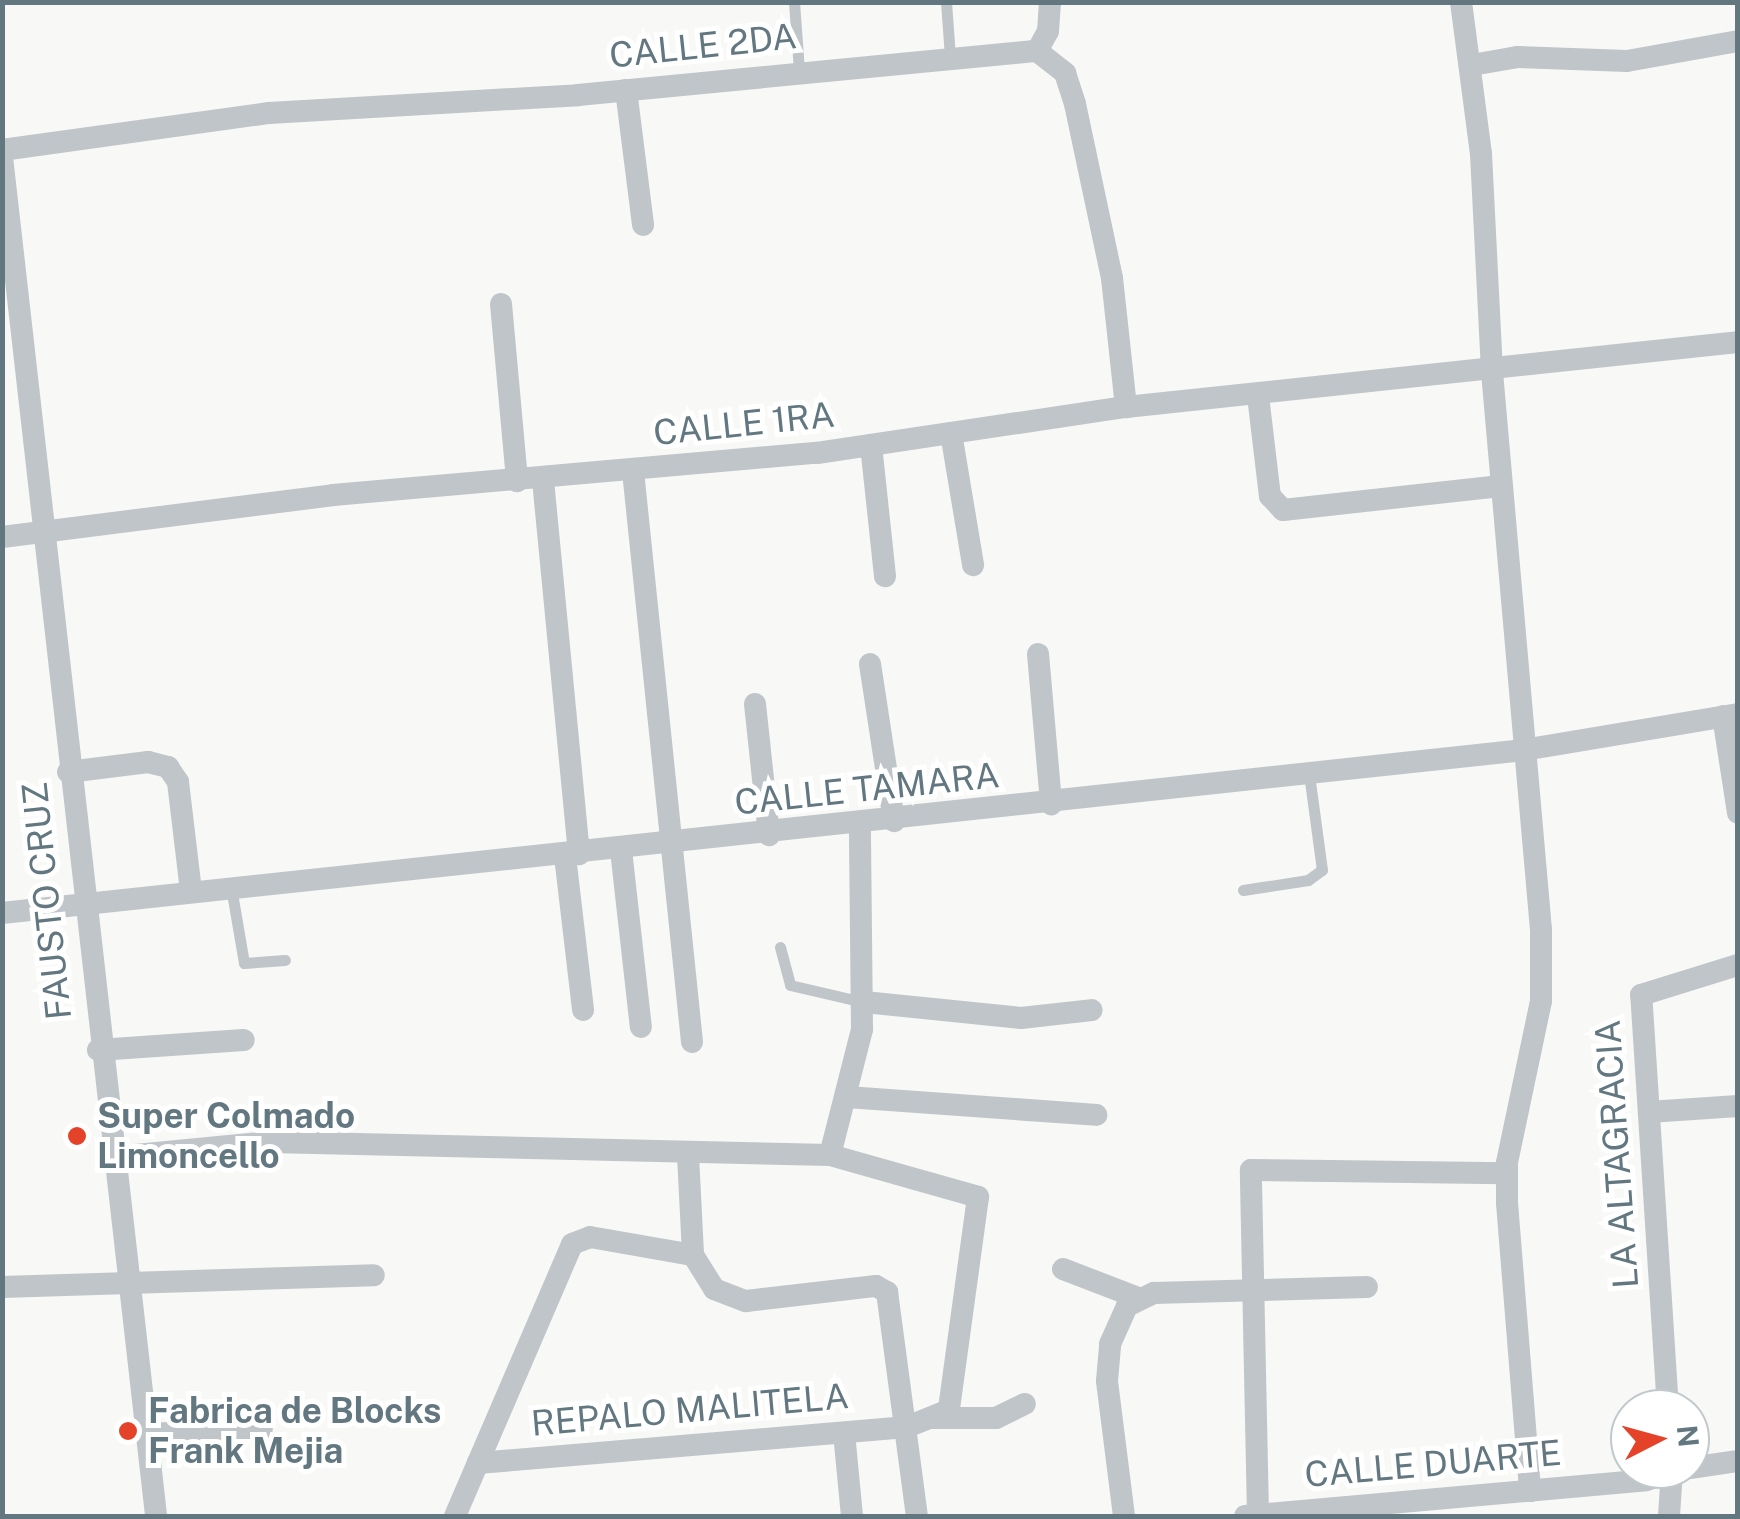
<!DOCTYPE html>
<style>
body{margin:0}
#map{position:relative;width:1740px;height:1519px;overflow:hidden;background:#f8f8f6;font-family:"Public Sans",sans-serif}
div>[style]{position:absolute}
.service>*{height:11px;margin:-5.5px;padding:0 5.5px;transform-origin:5.5px;border-radius:5.5px;background:#bfc5c8}
.minor>*{height:22px;margin:-11px;padding:0 11px;transform-origin:11px;border-radius:11px;background:#bfc5c8}
.dots>*{width:28px;height:28px;translate:-50% -50%;box-sizing:border-box;border:5px solid #fff;border-radius:50%}
span{translate:-50% -50%;white-space:nowrap;text-align:center;line-height:1.15;-webkit-text-stroke:10px #fff;paint-order:stroke}
.street-label{font-size:35px;color:#637781}
.poi-label{font-size:35px;color:#637781;font-weight:700}
.left{translate:0 -50%;text-align:left}
.frame{position:absolute;inset:0;border:5px solid #637781;pointer-events:none}
.north{position:absolute;left:1610px;top:1389px;width:100px;height:100px;box-sizing:border-box;background:#fff;border:2px solid #c1c9cd;border-radius:50%;rotate:84deg;font-size:28px;font-weight:700;line-height:40px;text-align:center;color:#637781}
.north::after{content:'';display:block;margin:auto;width:35px;height:45px;background:#e4432a;clip-path:polygon(50% 0,100% 100%,50% 72%,0 100%)}
</style>
<div id="map">
<div class="service">
<i style="left:794px;top:2px;width:68px;rotate:85.8deg"></i>
<i style="left:946px;top:2px;width:55px;rotate:85.8deg"></i>
<i style="left:231px;top:887px;width:77px;rotate:80.3deg"></i>
<i style="left:244px;top:963px;width:41px;rotate:-4.2deg"></i>
<i style="left:1243px;top:890px;width:66px;rotate:-8.7deg"></i>
<i style="left:1308px;top:880px;width:17px;rotate:-36deg"></i>
<i style="left:1322px;top:870px;width:97px;rotate:-97.7deg"></i>
<i style="left:780px;top:947px;width:39px;rotate:75deg"></i>
<i style="left:790px;top:985px;width:75px;rotate:13.1deg"></i>
</div>
<div class="minor">
<i style="left:1461px;top:2px;width:153px;rotate:82.5deg"></i>
<i style="left:1481px;top:154px;width:218px;rotate:87.1deg"></i>
<i style="left:1492px;top:372px;width:560px;rotate:84.98deg"></i>
<i style="left:1541px;top:930px;width:71px;rotate:90deg"></i>
<i style="left:1541px;top:1001px;width:166px;rotate:101.9deg"></i>
<i style="left:1507px;top:1163px;width:40px;rotate:90deg"></i>
<i style="left:1507px;top:1203px;width:289px;rotate:85.4deg"></i>
<i style="left:1037px;top:51px;width:23px;rotate:-61deg"></i>
<i style="left:1048px;top:31px;width:29px;rotate:-86deg"></i>
<i style="left:1472px;top:65px;width:47px;rotate:-9.9deg"></i>
<i style="left:1518px;top:57px;width:109px;rotate:2.1deg"></i>
<i style="left:1627px;top:61px;width:113px;rotate:-10.2deg"></i>
<i style="left:626px;top:90px;width:136px;rotate:82.8deg"></i>
<i style="left:2px;top:150px;width:270px;rotate:-7.9deg"></i>
<i style="left:269px;top:113px;width:310px;rotate:-3.3deg"></i>
<i style="left:578px;top:95px;width:461px;rotate:-5.5deg"></i>
<i style="left:1037px;top:51px;width:36px;rotate:38deg"></i>
<i style="left:1065px;top:73px;width:33px;rotate:72deg"></i>
<i style="left:1075px;top:104px;width:178px;rotate:78deg"></i>
<i style="left:1112px;top:278px;width:130px;rotate:83.8deg"></i>
<i style="left:2px;top:157px;width:1368px;rotate:83.53deg"></i>
<i style="left:501px;top:304px;width:178px;rotate:84.8deg"></i>
<i style="left:1258px;top:396px;width:101px;rotate:83.2deg"></i>
<i style="left:1270px;top:496px;width:19px;rotate:47deg"></i>
<i style="left:1283px;top:510px;width:219px;rotate:-6.3deg"></i>
<i style="left:951px;top:433px;width:134px;rotate:80.5deg"></i>
<i style="left:871px;top:445px;width:132px;rotate:83.9deg"></i>
<i style="left:633px;top:471px;width:574px;rotate:84.1deg"></i>
<i style="left:543px;top:480px;width:376px;rotate:84.5deg"></i>
<i style="left:2px;top:537px;width:334px;rotate:-7.2deg"></i>
<i style="left:333px;top:495px;width:486px;rotate:-5deg"></i>
<i style="left:817px;top:453px;width:312px;rotate:-8.5deg"></i>
<i style="left:1126px;top:407px;width:615px;rotate:-6.06deg"></i>
<i style="left:1038px;top:654px;width:151px;rotate:85deg"></i>
<i style="left:870px;top:664px;width:159px;rotate:81.3deg"></i>
<i style="left:755px;top:704px;width:132px;rotate:83.9deg"></i>
<i style="left:1723px;top:716px;width:98px;rotate:81.2deg"></i>
<i style="left:68px;top:772px;width:81px;rotate:-7.1deg"></i>
<i style="left:148px;top:762px;width:21px;rotate:14deg"></i>
<i style="left:168px;top:767px;width:18px;rotate:56deg"></i>
<i style="left:178px;top:782px;width:110px;rotate:83.2deg"></i>
<i style="left:621px;top:850px;width:178px;rotate:83.6deg"></i>
<i style="left:565px;top:856px;width:155px;rotate:83.3deg"></i>
<i style="left:2px;top:913px;width:1531px;rotate:-6.11deg"></i>
<i style="left:1524px;top:750px;width:217px;rotate:-9.5deg"></i>
<i style="left:864px;top:1002px;width:158px;rotate:5.8deg"></i>
<i style="left:1021px;top:1018px;width:71px;rotate:-6.4deg"></i>
<i style="left:98px;top:1050px;width:146px;rotate:-3.9deg"></i>
<i style="left:847px;top:1097px;width:250px;rotate:4.1deg"></i>
<i style="left:1649px;top:1112px;width:89px;rotate:-3.9deg"></i>
<i style="left:688px;top:1155px;width:100px;rotate:87.1deg"></i>
<i style="left:830px;top:1155px;width:130px;rotate:-75.7deg"></i>
<i style="left:862px;top:1029px;width:204px;rotate:-90.6deg"></i>
<i style="left:115px;top:1157px;width:156px;rotate:-5.5deg"></i>
<i style="left:270px;top:1142px;width:560px;rotate:1.33deg"></i>
<i style="left:830px;top:1155px;width:154px;rotate:15.8deg"></i>
<i style="left:978px;top:1197px;width:215px;rotate:97.8deg"></i>
<i style="left:949px;top:1410px;width:45px;rotate:158deg"></i>
<i style="left:907px;top:1427px;width:431px;rotate:175.2deg"></i>
<i style="left:1063px;top:1269px;width:80px;rotate:21.1deg"></i>
<i style="left:2px;top:1287px;width:372px;rotate:-1.8deg"></i>
<i style="left:1668px;top:1409px;width:415px;rotate:-93.7deg"></i>
<i style="left:1641px;top:995px;width:102px;rotate:-17.2deg"></i>
<i style="left:932px;top:1418px;width:64px"></i>
<i style="left:996px;top:1418px;width:32px;rotate:-26deg"></i>
<i style="left:844px;top:1433px;width:83px;rotate:84.5deg"></i>
<i style="left:146px;top:1434px;width:116px;rotate:-2.5deg"></i>
<i style="left:1690px;top:1468px;width:49px;rotate:-8.3deg"></i>
<i style="left:1258px;top:1515px;width:345px;rotate:-91.2deg"></i>
<i style="left:1251px;top:1170px;width:256px;rotate:0.7deg"></i>
<i style="left:455px;top:1516px;width:296px;rotate:-66.7deg"></i>
<i style="left:572px;top:1244px;width:19px;rotate:-21deg"></i>
<i style="left:590px;top:1237px;width:105px;rotate:9.9deg"></i>
<i style="left:693px;top:1255px;width:40px;rotate:58deg"></i>
<i style="left:714px;top:1289px;width:34px;rotate:21deg"></i>
<i style="left:746px;top:1301px;width:131px;rotate:-6.6deg"></i>
<i style="left:876px;top:1286px;width:13px;rotate:29deg"></i>
<i style="left:887px;top:1292px;width:226px;rotate:82.4deg"></i>
<i style="left:1124px;top:1516px;width:136px;rotate:-97.2deg"></i>
<i style="left:1107px;top:1381px;width:37px;rotate:-85deg"></i>
<i style="left:1110px;top:1344px;width:42px;rotate:-65.9deg"></i>
<i style="left:1127px;top:1306px;width:30px;rotate:-26deg"></i>
<i style="left:1154px;top:1293px;width:213px;rotate:-1.6deg"></i>
<i style="left:1245px;top:1516px;width:403px;rotate:-5.1deg"></i>
<i style="left:1646px;top:1480px;width:41px;rotate:-15.4deg"></i>
<i style="left:1669px;top:1516px;width:47px;rotate:-86.3deg"></i>
</div>
<div class="dots">
<i style="left:77px;top:1136px;background:#e4432a"></i>
<i style="left:128px;top:1431px;background:#e4432a"></i>
</div>
<div class="street-label">
<span style="left:703px;top:46px;rotate:-6deg">CALLE 2DA</span>
<span style="left:744px;top:424px;rotate:-6deg">CALLE 1RA</span>
<span style="left:867px;top:789px;rotate:-6deg">CALLE TAMARA</span>
<span style="left:47px;top:901px;rotate:-96deg">FAUSTO CRUZ</span>
<span style="left:1617px;top:1154px;rotate:-94deg">LA ALTAGRACIA</span>
<span style="left:690px;top:1410px;rotate:-5deg">REPALO MALITELA</span>
<span style="left:1433px;top:1464px;rotate:-5deg">CALLE DUARTE</span>
</div>
<div class="poi-label">
<span class="left" style="left:97px;top:1136px">Super Colmado<br>Limoncello</span>
<span class="left" style="left:148px;top:1431px">Fabrica de Blocks<br>Frank Mejia</span>
</div>
<div class="frame"></div>
<div class="north">N</div>
</div>
